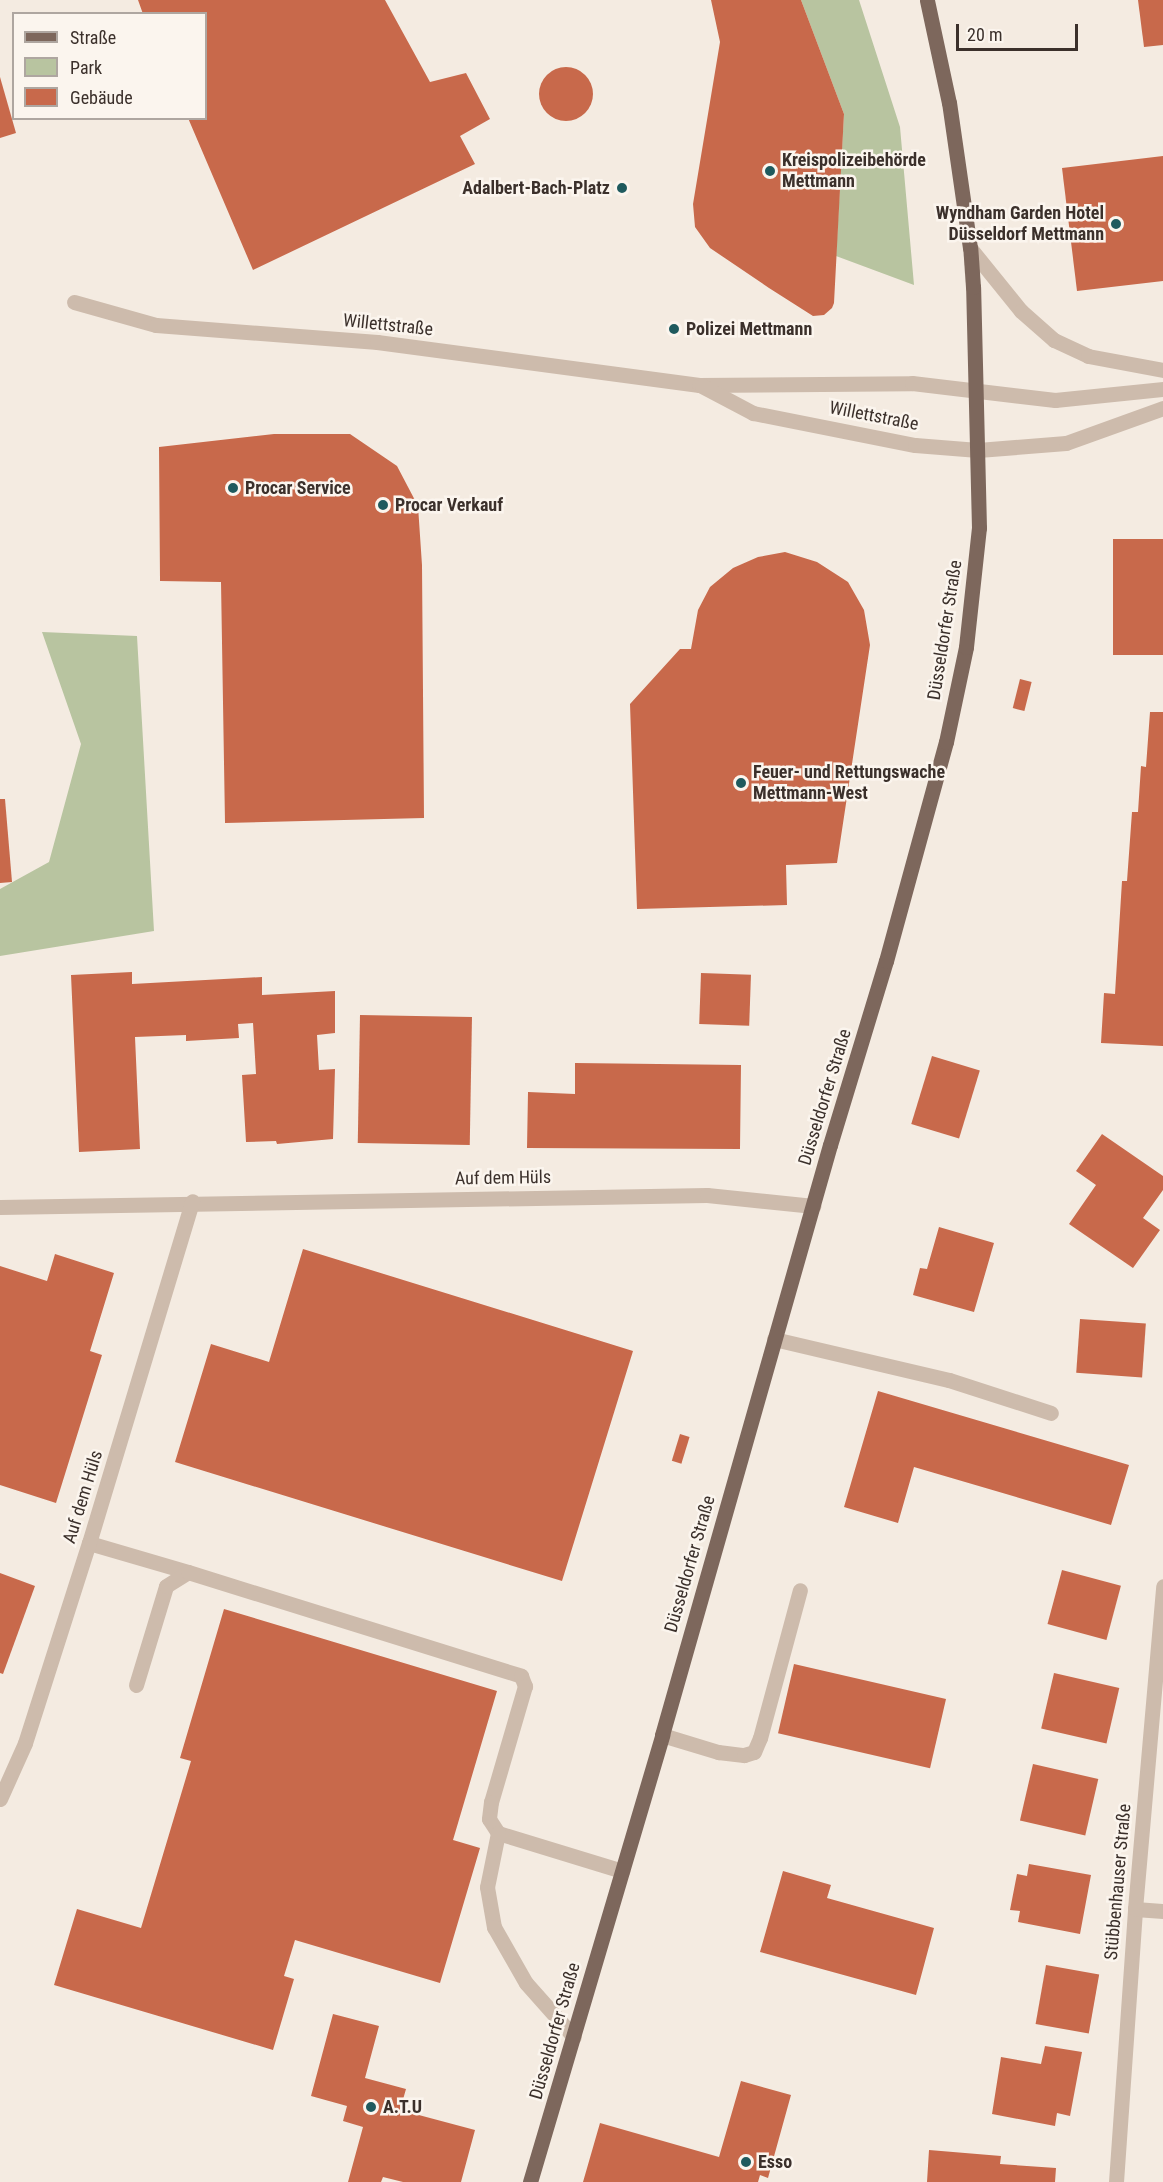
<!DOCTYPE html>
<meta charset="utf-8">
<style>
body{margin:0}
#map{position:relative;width:1163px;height:2182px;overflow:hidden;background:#f4ebe1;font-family:"Roboto Condensed",sans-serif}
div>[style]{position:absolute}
.green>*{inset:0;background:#b8c4a0}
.building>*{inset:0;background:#c8694b;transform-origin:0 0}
.round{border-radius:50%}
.minor>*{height:15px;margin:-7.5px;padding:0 7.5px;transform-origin:7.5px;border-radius:7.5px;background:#cdbbac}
.major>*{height:15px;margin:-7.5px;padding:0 7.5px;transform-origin:7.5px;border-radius:7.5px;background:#7d675c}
.dots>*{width:16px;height:16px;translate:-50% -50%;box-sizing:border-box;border:3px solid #fbf5ee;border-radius:50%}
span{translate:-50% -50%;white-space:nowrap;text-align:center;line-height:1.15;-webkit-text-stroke:5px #fbf5ee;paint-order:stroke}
.poi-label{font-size:18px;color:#3b302b;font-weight:700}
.left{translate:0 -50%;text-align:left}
.right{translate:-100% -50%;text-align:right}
.street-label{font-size:18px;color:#3b302b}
.legend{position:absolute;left:12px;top:12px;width:195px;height:108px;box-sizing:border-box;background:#fbf5ee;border:2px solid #aea6a0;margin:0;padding:8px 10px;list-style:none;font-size:18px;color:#3b302b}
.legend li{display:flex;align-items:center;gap:12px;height:30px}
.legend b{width:30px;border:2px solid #aea6a0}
.scale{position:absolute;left:956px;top:24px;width:122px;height:27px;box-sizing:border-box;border:3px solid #3b302b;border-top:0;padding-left:8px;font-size:18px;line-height:21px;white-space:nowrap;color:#3b302b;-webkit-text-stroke:4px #fbf5ee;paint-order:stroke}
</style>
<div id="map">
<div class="green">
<i style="clip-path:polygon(801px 0,859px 0,900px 127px,914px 285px,836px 256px,844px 114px)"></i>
<i style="clip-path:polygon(42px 632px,137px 636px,154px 931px,0 956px,0 889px,49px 862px,81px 744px)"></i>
</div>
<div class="building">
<i style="clip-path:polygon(138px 0,385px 0,430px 82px,466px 73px,490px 119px,460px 136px,475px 164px,253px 270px,188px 118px,206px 118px,206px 14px,143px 14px)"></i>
<i style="clip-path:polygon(711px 0,801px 0,844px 114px,834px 303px,832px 308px,824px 315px,813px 316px,769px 288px,710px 248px,695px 227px,693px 204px,720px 42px)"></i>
<i style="clip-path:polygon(1138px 0,1163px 0,1163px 45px,1144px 47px)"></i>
<i class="round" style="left:539px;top:67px;width:54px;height:54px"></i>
<i style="clip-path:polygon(0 77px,16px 133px,0 138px)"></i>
<i style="clip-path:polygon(1163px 156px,1163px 281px,1077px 291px,1062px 168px)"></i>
<i style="clip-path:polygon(274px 434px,350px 434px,397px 466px,418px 506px,422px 565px,424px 818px,225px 823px,221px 582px,160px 581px,159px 447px)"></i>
<i style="left:1163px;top:539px;width:116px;height:50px;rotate:90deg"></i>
<i style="clip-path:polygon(785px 552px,817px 562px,848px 582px,864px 610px,870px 645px,837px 863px,786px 865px,787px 905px,637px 909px,630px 704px,680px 649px,691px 649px,698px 610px,710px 587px,733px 568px,758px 557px)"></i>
<i style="left:1020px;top:679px;width:12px;height:30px;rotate:14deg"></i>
<i style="clip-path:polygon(1150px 712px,1163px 712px,1163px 1046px,1101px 1043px,1104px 993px,1115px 994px,1122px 881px,1127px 881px,1132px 812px,1138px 812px,1141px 766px,1146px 767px)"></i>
<i style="clip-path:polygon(0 799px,5px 799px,12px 882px,0 883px)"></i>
<i style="clip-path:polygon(132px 972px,132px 984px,262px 977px,262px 995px,335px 991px,335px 1033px,317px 1035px,319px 1070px,335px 1069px,333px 1139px,277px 1144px,276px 1141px,246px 1142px,242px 1075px,256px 1074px,253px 1023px,238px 1024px,239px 1038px,186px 1041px,186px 1035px,135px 1037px,140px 1149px,79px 1152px,71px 975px)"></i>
<i style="left:701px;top:973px;width:50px;height:51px;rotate:2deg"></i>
<i style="left:360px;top:1015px;width:112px;height:128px;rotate:1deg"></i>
<i style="left:932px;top:1056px;width:50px;height:71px;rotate:17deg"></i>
<i style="clip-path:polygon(575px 1063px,741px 1065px,740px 1149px,527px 1148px,528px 1092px,575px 1094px)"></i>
<i style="clip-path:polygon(1102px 1134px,1163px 1176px,1163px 1190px,1143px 1218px,1160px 1230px,1133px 1268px,1069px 1224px,1096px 1185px,1076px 1171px)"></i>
<i style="clip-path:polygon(939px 1227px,994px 1243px,974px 1312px,913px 1295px,920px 1268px,927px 1269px)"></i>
<i style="clip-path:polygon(303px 1249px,633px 1351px,562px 1581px,175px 1462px,211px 1344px,269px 1362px)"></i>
<i style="clip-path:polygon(55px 1254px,114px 1273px,90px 1351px,102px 1355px,56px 1503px,0 1485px,0 1266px,47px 1281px)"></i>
<i style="left:1080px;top:1319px;width:66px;height:54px;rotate:4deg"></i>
<i style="clip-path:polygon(878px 1391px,1129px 1465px,1111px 1525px,914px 1467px,898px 1523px,844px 1507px)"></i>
<i style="left:680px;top:1434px;width:10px;height:28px;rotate:17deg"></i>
<i style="left:1062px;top:1570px;width:61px;height:56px;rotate:15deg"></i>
<i style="clip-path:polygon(0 1573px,35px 1586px,3px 1674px,0 1673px)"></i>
<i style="clip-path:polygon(224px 1609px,497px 1691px,453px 1840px,480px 1848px,440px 1983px,295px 1940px,284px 1976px,294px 1979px,273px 2050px,54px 1985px,77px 1909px,141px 1928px,191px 1761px,180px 1758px)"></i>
<i style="left:794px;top:1664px;width:156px;height:71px;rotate:13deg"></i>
<i style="left:1054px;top:1673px;width:67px;height:57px;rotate:13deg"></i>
<i style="left:1033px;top:1764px;width:67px;height:58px;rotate:13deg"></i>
<i style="clip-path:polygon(1029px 1864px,1091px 1875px,1080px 1934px,1018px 1922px,1020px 1911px,1010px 1910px,1017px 1874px,1027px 1876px)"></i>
<i style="clip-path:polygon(783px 1871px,831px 1885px,827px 1898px,934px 1928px,916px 1995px,760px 1952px)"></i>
<i style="left:1046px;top:1965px;width:54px;height:60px;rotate:10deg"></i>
<i style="clip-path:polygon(333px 2014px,379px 2026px,365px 2078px,406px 2089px,400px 2110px,475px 2130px,461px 2182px,403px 2182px,383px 2177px,381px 2182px,348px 2182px,363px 2127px,343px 2121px,347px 2106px,311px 2096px)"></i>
<i style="clip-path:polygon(1045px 2046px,1082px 2052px,1070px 2116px,1057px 2113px,1055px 2126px,992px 2114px,1001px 2057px,1041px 2064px)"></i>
<i style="clip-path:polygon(741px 2081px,791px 2095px,768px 2178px,760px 2175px,758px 2182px,583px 2182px,600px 2123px,719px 2157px)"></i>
<i style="clip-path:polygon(929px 2150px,1001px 2156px,1000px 2164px,1056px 2168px,1055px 2182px,927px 2182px)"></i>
</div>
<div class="minor">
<i style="left:970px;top:248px;width:81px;rotate:51deg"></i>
<i style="left:1021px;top:311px;width:44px;rotate:41.3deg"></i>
<i style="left:1054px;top:340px;width:38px;rotate:25deg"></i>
<i style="left:1088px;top:356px;width:76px;rotate:10.6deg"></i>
<i style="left:74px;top:302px;width:85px;rotate:15.7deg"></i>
<i style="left:156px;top:325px;width:222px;rotate:4.4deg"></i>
<i style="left:377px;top:342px;width:325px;rotate:7.6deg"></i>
<i style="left:699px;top:385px;width:213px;rotate:-0.5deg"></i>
<i style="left:912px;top:383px;width:144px;rotate:6.8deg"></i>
<i style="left:1055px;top:400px;width:109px;rotate:-5.8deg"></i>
<i style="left:702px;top:386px;width:58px;rotate:27.9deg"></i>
<i style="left:753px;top:413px;width:165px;rotate:11.2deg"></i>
<i style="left:915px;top:445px;width:63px;rotate:4.5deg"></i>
<i style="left:978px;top:450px;width:88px;rotate:-4.5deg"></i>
<i style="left:1066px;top:443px;width:103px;rotate:-19.8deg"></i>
<i style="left:0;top:1207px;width:707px;rotate:-0.97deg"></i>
<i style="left:707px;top:1195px;width:107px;rotate:5.9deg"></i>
<i style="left:774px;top:1339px;width:180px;rotate:13.2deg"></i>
<i style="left:949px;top:1380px;width:107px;rotate:17.9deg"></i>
<i style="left:89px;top:1543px;width:103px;rotate:16.3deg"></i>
<i style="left:136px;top:1685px;width:103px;rotate:-73.1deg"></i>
<i style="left:166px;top:1586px;width:26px;rotate:-32deg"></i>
<i style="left:188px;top:1572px;width:349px;rotate:17.3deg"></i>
<i style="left:521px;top:1676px;width:11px;rotate:68deg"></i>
<i style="left:525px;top:1686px;width:121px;rotate:106.3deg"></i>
<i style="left:491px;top:1802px;width:17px;rotate:97deg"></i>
<i style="left:489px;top:1819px;width:17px;rotate:57deg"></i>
<i style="left:498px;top:1833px;width:130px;rotate:17deg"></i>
<i style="left:662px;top:1735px;width:59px;rotate:16.9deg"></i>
<i style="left:718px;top:1752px;width:26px;rotate:7deg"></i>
<i style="left:744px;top:1755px;width:10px;rotate:-17deg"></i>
<i style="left:754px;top:1752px;width:15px;rotate:-67deg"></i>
<i style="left:760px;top:1738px;width:153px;rotate:-74.9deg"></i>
<i style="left:0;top:1799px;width:61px;rotate:-65.9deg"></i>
<i style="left:25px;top:1743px;width:210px;rotate:-72.3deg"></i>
<i style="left:89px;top:1543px;width:357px;rotate:-73.2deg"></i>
<i style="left:498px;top:1833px;width:55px;rotate:101.5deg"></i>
<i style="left:487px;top:1887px;width:41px;rotate:80.1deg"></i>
<i style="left:494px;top:1927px;width:64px;rotate:60.3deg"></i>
<i style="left:526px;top:1983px;width:72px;rotate:48.4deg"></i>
<i style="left:1135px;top:1909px;width:28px;rotate:4deg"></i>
<i style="left:1116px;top:2182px;width:274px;rotate:-86deg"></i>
<i style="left:1135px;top:1909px;width:324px;rotate:-85deg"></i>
</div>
<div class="major">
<i style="left:530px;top:2182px;width:466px;rotate:-73.5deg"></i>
<i style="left:662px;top:1735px;width:613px;rotate:-74.11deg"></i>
<i style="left:830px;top:1145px;width:192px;rotate:-73.1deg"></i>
<i style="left:886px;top:961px;width:227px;rotate:-74.7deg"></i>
<i style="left:946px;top:742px;width:97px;rotate:-78.1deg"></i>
<i style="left:966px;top:647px;width:120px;rotate:-83.8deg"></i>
<i style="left:979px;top:528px;width:241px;rotate:-91.4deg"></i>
<i style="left:973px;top:287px;width:39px;rotate:-94deg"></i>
<i style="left:970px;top:248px;width:147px;rotate:-98.2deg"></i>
<i style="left:949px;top:103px;width:105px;rotate:-102.1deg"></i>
</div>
<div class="dots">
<i style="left:770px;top:171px;background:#1f5a5e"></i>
<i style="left:622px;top:188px;background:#1f5a5e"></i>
<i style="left:1116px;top:224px;background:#1f5a5e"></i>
<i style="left:674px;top:329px;background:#1f5a5e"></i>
<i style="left:233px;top:488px;background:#1f5a5e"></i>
<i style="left:383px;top:505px;background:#1f5a5e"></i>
<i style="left:741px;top:783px;background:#1f5a5e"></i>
<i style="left:371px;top:2107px;background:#1f5a5e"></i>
<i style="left:746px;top:2162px;background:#1f5a5e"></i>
</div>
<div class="poi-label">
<span class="left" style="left:782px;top:171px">Kreispolizeibehörde<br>Mettmann</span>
<span class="right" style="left:610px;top:188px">Adalbert-Bach-Platz</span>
<span class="right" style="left:1104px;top:224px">Wyndham Garden Hotel<br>Düsseldorf Mettmann</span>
<span class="left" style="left:686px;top:329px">Polizei Mettmann</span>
<span class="left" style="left:245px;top:488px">Procar Service</span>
<span class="left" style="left:395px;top:505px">Procar Verkauf</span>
<span class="left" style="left:753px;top:783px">Feuer- und Rettungswache<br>Mettmann-West</span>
<span class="left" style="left:383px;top:2107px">A.T.U</span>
<span class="left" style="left:758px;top:2162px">Esso</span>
</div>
<div class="street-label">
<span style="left:388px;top:325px;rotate:6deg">Willettstraße</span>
<span style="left:874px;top:416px;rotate:11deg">Willettstraße</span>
<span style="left:945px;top:630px;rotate:-81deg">Düsseldorfer Straße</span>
<span style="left:825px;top:1097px;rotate:-73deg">Düsseldorfer Straße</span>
<span style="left:503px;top:1178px;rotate:-1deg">Auf dem Hüls</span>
<span style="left:83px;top:1497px;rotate:-73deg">Auf dem Hüls</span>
<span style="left:690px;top:1564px;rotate:-74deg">Düsseldorfer Straße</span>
<span style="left:1118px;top:1882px;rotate:-85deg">Stübbenhauser Straße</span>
<span style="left:555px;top:2031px;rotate:-74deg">Düsseldorfer Straße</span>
</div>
<ul class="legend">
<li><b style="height:8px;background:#7d675c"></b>Straße</li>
<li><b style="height:16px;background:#b8c4a0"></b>Park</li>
<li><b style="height:16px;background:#c8694b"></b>Gebäude</li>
</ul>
<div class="scale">20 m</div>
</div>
